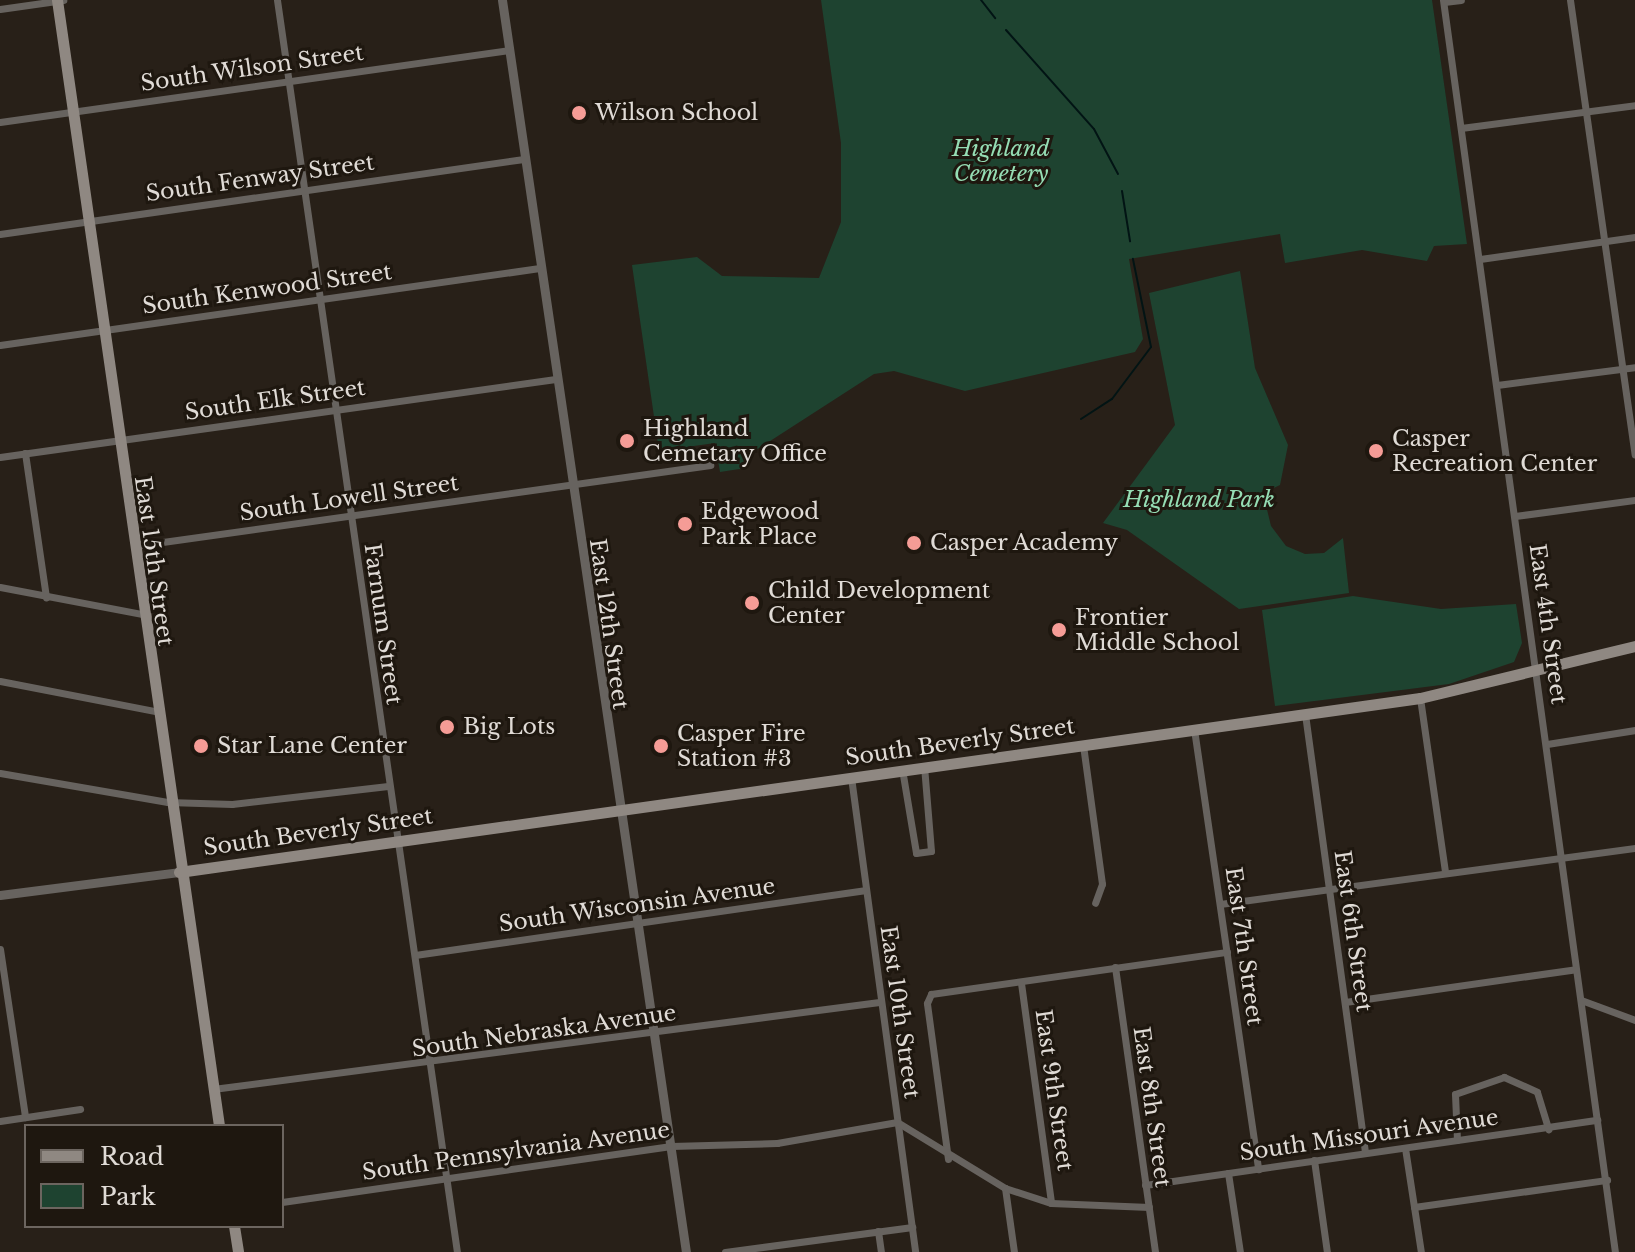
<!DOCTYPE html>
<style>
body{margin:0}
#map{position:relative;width:1635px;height:1252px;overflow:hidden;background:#282018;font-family:"Libre Baskerville",serif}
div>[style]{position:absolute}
.green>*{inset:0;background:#1e4330}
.stream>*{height:2px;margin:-1px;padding:0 1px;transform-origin:1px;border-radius:1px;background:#021414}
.minor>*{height:7px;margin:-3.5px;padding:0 3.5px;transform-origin:3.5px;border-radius:3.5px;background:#67635f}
.tertiary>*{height:9px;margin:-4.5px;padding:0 4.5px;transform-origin:4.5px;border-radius:4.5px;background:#67635f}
.secondary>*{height:11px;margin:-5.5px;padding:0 5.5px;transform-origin:5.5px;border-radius:5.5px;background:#8f8882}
.dots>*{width:22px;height:22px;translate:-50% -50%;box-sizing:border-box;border:4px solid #1e170f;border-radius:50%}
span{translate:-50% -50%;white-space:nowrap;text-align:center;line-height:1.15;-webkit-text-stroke:6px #1e170f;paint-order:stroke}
.street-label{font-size:22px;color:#e0dbd6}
.poi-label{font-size:22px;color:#e0dbd6}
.left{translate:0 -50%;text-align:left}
.park-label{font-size:22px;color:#95ddb4;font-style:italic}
.legend{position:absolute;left:24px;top:1124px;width:260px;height:104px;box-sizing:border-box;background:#1e170f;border:2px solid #6c655f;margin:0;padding:10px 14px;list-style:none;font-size:24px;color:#e0dbd6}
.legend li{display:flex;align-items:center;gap:16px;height:40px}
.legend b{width:40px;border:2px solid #6c655f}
</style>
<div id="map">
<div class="green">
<i style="clip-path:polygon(821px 0,1432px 0,1467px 244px,1434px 246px,1427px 261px,1362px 250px,1285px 263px,1280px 234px,1129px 259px,1143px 339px,1135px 352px,965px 391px,894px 371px,874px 374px,756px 450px,746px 468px,720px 472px,715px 443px,659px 451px,632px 265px,697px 257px,722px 276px,819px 278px,841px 222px,841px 143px)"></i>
<i style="clip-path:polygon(1240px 271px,1255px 368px,1288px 445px,1280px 485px,1263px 493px,1271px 526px,1286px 546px,1305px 554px,1324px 553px,1343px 538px,1349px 593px,1239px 609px,1127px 530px,1103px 523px,1175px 425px,1149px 293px)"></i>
<i style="clip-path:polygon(1353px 596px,1441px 609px,1516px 604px,1522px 643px,1514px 662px,1449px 684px,1275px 706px,1262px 610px)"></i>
</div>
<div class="stream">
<i style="left:981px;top:0;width:23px;rotate:52deg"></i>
<i style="left:1006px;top:30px;width:132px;rotate:48.4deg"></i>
<i style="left:1094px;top:129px;width:51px;rotate:61.9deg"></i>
<i style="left:1122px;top:191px;width:51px;rotate:80.9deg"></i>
<i style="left:1081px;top:419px;width:37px;rotate:-33deg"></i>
<i style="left:1112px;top:399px;width:65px;rotate:-53.1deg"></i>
<i style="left:1151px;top:347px;width:90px;rotate:-101.6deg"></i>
</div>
<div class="minor">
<i style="left:277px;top:0;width:1265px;rotate:81.82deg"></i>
<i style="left:1443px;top:0;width:1264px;rotate:82.18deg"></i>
<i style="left:1570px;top:0;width:459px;rotate:81.9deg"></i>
<i style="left:1444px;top:2px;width:17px;rotate:-7deg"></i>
<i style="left:0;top:9px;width:64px;rotate:-8.1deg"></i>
<i style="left:0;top:122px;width:515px;rotate:-8.04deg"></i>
<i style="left:1461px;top:128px;width:176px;rotate:-7.5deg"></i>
<i style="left:0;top:234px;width:529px;rotate:-8.15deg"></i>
<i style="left:1480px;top:259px;width:157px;rotate:-8.1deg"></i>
<i style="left:0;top:345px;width:545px;rotate:-8.12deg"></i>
<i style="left:1497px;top:385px;width:139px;rotate:-7.4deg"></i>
<i style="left:25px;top:453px;width:146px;rotate:81.7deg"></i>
<i style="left:0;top:457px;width:561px;rotate:-7.99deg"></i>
<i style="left:1515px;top:516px;width:121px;rotate:-7.6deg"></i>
<i style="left:134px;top:546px;width:582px;rotate:-8deg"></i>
<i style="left:0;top:587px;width:145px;rotate:10.8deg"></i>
<i style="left:0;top:681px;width:158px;rotate:11deg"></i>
<i style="left:1420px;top:698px;width:176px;rotate:81.8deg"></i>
<i style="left:1305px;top:714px;width:442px;rotate:82.2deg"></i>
<i style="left:1194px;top:729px;width:445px;rotate:81.7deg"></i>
<i style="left:1547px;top:744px;width:89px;rotate:-9deg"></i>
<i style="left:1083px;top:745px;width:140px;rotate:82.2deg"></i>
<i style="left:1102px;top:884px;width:20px;rotate:110deg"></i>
<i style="left:902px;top:769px;width:85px;rotate:80.5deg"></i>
<i style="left:916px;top:853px;width:15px;rotate:-8deg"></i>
<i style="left:931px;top:851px;width:85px;rotate:-94.7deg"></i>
<i style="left:0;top:773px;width:170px;rotate:9.8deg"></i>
<i style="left:168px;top:802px;width:64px;rotate:1.8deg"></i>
<i style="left:232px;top:804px;width:157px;rotate:-6.6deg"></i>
<i style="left:851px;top:777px;width:479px;rotate:82.3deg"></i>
<i style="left:1220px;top:904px;width:419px;rotate:-7.7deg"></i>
<i style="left:0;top:949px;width:170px;rotate:81.5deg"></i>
<i style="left:415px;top:955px;width:454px;rotate:-8.2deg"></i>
<i style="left:1115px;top:967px;width:288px;rotate:82deg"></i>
<i style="left:1021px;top:983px;width:222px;rotate:82.2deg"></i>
<i style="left:1581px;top:1000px;width:58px;rotate:20.3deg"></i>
<i style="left:1345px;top:1002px;width:233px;rotate:-8.1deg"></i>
<i style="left:213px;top:1089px;width:672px;rotate:-7.44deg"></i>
<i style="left:0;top:1121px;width:81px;rotate:-8.5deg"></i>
<i style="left:1457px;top:1140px;width:46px;rotate:-92.5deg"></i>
<i style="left:1455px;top:1094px;width:52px;rotate:-19.1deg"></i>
<i style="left:1504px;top:1077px;width:36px;rotate:24deg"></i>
<i style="left:1537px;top:1092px;width:39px;rotate:73deg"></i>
<i style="left:1405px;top:1148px;width:105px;rotate:81.3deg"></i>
<i style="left:948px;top:1159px;width:157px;rotate:-97.7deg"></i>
<i style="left:927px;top:1003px;width:10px;rotate:-66deg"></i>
<i style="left:931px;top:994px;width:299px;rotate:-8.1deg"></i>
<i style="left:1314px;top:1160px;width:93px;rotate:82deg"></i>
<i style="left:1228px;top:1173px;width:80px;rotate:81.4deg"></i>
<i style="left:1145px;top:1185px;width:457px;rotate:-8.2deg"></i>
<i style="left:1005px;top:1188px;width:65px;rotate:82deg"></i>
<i style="left:282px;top:1202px;width:393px;rotate:-8.2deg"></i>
<i style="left:671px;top:1146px;width:106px;rotate:-1.6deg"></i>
<i style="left:777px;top:1143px;width:122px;rotate:-9.9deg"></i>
<i style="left:897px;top:1122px;width:127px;rotate:31.4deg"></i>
<i style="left:1005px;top:1188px;width:48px;rotate:18.1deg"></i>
<i style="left:1051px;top:1203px;width:98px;rotate:2.3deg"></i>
<i style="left:1414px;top:1207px;width:195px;rotate:-8deg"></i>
<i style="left:878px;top:1231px;width:21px;rotate:82deg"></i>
<i style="left:725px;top:1252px;width:189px;rotate:-7.6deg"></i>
</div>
<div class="tertiary">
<i style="left:502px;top:0;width:1265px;rotate:81.64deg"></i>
<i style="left:0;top:895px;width:180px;rotate:-7.3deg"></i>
</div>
<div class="secondary">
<i style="left:57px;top:0;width:1138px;rotate:81.81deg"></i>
<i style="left:179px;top:872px;width:1253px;rotate:-7.98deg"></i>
<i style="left:1420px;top:698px;width:221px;rotate:-13.6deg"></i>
<i style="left:234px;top:1226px;width:26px;rotate:81deg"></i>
</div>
<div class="dots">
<i style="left:579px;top:113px;background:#f59c96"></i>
<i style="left:627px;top:441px;background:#f59c96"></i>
<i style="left:1376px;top:451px;background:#f59c96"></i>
<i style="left:685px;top:524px;background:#f59c96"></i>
<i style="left:914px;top:543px;background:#f59c96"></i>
<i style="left:752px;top:603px;background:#f59c96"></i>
<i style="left:1059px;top:630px;background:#f59c96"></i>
<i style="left:447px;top:727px;background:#f59c96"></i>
<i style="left:201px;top:746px;background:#f59c96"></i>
<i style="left:661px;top:746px;background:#f59c96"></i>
</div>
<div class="street-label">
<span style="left:252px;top:68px;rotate:-8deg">South Wilson Street</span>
<span style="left:260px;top:178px;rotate:-8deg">South Fenway Street</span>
<span style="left:267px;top:289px;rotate:-8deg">South Kenwood Street</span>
<span style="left:275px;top:400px;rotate:-8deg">South Elk Street</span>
<span style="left:349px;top:498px;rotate:-8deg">South Lowell Street</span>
<span style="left:154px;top:561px;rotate:82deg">East 15th Street</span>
<span style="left:383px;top:624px;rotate:82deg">Farnum Street</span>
<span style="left:609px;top:624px;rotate:82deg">East 12th Street</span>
<span style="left:1548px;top:624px;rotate:82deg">East 4th Street</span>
<span style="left:960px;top:742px;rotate:-8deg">South Beverly Street</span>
<span style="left:318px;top:832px;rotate:-8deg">South Beverly Street</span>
<span style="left:637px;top:905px;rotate:-8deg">South Wisconsin Avenue</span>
<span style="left:1353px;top:931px;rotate:82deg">East 6th Street</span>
<span style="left:1244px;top:946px;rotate:82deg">East 7th Street</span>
<span style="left:900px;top:1012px;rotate:82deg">East 10th Street</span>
<span style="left:544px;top:1031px;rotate:-8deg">South Nebraska Avenue</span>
<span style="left:1054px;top:1090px;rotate:82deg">East 9th Street</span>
<span style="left:1152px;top:1107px;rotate:82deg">East 8th Street</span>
<span style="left:1369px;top:1135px;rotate:-8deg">South Missouri Avenue</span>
<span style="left:516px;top:1151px;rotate:-8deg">South Pennsylvania Avenue</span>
</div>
<div class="poi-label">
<span class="left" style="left:595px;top:113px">Wilson School</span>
<span class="left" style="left:643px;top:441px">Highland<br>Cemetary Office</span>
<span class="left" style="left:1392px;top:451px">Casper<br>Recreation Center</span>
<span class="left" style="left:701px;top:524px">Edgewood<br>Park Place</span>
<span class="left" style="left:930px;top:543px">Casper Academy</span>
<span class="left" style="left:768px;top:603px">Child Development<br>Center</span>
<span class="left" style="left:1075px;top:630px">Frontier<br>Middle School</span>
<span class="left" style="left:463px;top:727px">Big Lots</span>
<span class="left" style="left:677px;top:746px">Casper Fire<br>Station #3</span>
<span class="left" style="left:217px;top:746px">Star Lane Center</span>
</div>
<div class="park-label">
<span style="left:1001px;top:161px">Highland<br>Cemetery</span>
<span style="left:1199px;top:500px">Highland Park</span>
</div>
<ul class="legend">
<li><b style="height:10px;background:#8f8882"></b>Road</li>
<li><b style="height:22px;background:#1e4330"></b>Park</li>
</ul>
</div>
